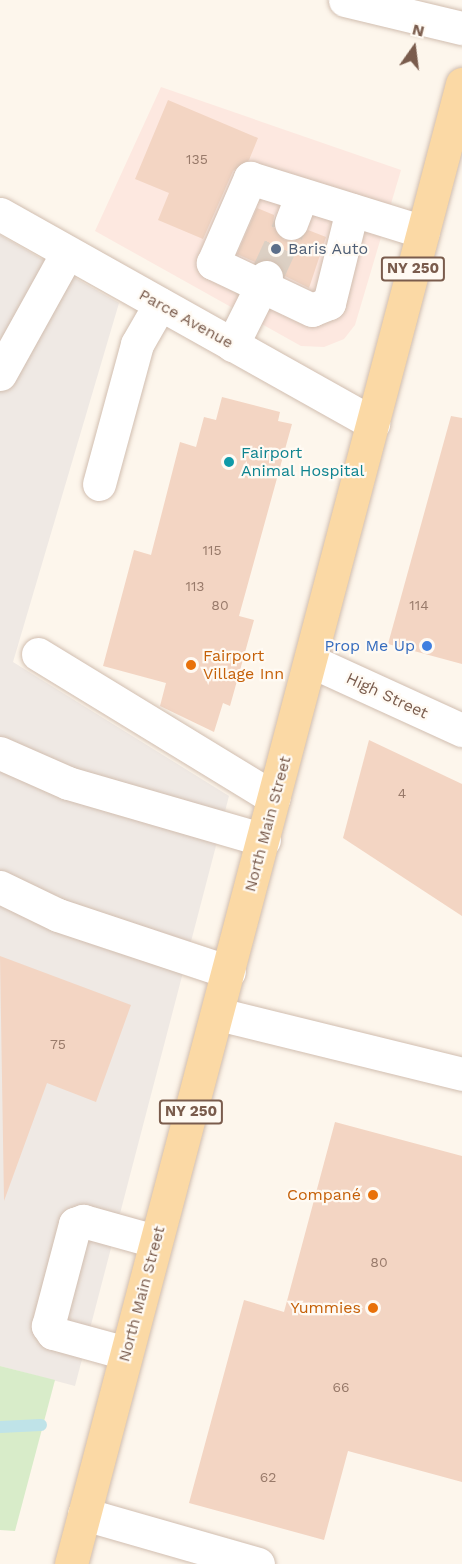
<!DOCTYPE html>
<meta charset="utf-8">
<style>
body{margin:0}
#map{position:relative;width:462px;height:1564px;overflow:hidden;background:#fdf6ec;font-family:"Work Sans",sans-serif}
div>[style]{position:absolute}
.commercial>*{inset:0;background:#fde8e0}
.industrial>*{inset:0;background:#efe9e4}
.green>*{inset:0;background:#d8ecc9}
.stream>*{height:12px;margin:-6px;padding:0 6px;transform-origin:6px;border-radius:6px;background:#bfe3e8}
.building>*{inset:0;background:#f3d5c3}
.minor-tunnel>*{height:33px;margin-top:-16.5px;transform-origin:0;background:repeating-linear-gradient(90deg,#dcd0c4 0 33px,transparent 0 49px)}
.roads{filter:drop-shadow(0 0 2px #d1beb0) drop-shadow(0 0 2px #d1beb0)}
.minor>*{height:33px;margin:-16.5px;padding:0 16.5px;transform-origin:16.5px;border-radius:16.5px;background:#fff}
.major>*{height:33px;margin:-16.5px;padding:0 16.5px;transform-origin:16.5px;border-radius:16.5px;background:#fbd9a5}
.dots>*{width:16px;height:16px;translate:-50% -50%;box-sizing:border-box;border:3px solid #fffaf3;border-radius:50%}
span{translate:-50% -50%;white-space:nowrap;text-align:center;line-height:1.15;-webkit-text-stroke:4.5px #fffaf3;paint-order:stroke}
.number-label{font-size:14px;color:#987a6a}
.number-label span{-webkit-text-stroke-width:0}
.shield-label span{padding:2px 4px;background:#fffaf3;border:2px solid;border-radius:4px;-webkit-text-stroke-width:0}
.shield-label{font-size:15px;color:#7a5c4d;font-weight:700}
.service-label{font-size:16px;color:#4e5e75}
.left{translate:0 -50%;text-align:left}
.street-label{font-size:16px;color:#7a5c4d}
.culture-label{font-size:16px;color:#0d838f}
.shop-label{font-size:16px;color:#366cbe}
.right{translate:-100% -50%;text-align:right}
.food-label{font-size:16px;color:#c56008}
.north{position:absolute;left:384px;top:18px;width:60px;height:60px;-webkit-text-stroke:4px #fffaf3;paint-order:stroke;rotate:14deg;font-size:16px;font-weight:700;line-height:24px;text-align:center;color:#7a5c4d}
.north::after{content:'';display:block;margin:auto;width:21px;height:27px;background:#7a5c4d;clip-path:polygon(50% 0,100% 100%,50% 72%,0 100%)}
</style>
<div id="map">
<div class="commercial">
<i style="clip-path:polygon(161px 87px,401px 170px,355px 325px,344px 339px,324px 347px,301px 346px,95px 231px)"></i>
</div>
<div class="industrial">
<i style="clip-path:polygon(0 235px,119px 303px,13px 662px,229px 796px,75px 1386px,0 1366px)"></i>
</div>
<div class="green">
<i style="clip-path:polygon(0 1366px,55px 1380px,15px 1531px,0 1530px)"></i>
</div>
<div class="stream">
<i style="left:0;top:1427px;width:41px;rotate:-2.8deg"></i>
</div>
<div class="building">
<i style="clip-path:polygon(168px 100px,258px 138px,249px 160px,233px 171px,203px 239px,158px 220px,169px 193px,135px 179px)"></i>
<i style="clip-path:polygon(257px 208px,274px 215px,273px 226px,284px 240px,294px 241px,308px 230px,326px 237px,309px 288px,285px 276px,274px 260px,255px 262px,237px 254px)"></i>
<i style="clip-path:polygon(222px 397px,280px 412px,278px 421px,292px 424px,239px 616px,254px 620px,230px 706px,223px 703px,214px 732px,160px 706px,166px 683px,103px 666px,134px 550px,151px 555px,180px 442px,196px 447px,204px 417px,216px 420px)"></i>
<i style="clip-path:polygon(451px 416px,462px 418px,462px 664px,388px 644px)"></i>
<i style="clip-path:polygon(369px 740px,462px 784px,462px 916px,343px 838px)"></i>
<i style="clip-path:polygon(0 956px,131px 1005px,96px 1102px,47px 1083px,4px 1201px)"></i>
<i style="clip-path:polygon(335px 1122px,462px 1156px,462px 1482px,348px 1451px,324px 1540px,189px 1503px,244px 1300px,284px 1312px)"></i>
</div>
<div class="minor-tunnel">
<i style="left:266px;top:277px;width:60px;rotate:-65.2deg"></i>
</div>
<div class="roads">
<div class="minor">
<i style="left:345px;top:0;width:120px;rotate:13.5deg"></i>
<i style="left:352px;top:210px;width:96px;rotate:103.9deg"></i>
<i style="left:329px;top:303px;width:18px;rotate:158deg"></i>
<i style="left:312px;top:310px;width:110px;rotate:-154.6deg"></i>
<i style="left:213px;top:263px;width:93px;rotate:-66.5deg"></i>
<i style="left:250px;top:178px;width:181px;rotate:17.3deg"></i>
<i style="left:0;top:214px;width:428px;rotate:29.3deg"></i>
<i style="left:291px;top:223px;width:30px;rotate:-69deg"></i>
<i style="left:232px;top:345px;width:76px;rotate:-63.4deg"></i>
<i style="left:0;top:374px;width:138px;rotate:-61deg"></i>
<i style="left:99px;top:484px;width:145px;rotate:-74.8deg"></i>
<i style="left:137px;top:344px;width:46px;rotate:-60.1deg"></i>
<i style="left:38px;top:654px;width:276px;rotate:31.4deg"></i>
<i style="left:311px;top:661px;width:166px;rotate:24.6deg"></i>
<i style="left:0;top:753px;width:74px;rotate:23.8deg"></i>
<i style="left:68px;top:783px;width:204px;rotate:16.2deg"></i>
<i style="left:0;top:887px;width:64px;rotate:25.8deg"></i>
<i style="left:58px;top:915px;width:180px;rotate:18.4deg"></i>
<i style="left:218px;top:1014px;width:251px;rotate:13.8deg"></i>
<i style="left:126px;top:1353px;width:76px;rotate:-164.7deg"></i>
<i style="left:53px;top:1333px;width:9px;rotate:-126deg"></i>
<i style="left:48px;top:1326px;width:106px;rotate:-75.2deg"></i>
<i style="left:75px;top:1224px;width:9px;rotate:-21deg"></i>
<i style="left:83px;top:1221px;width:75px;rotate:15.5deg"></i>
<i style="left:84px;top:1514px;width:181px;rotate:16deg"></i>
</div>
<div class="major">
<i style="left:71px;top:1564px;width:1531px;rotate:-75.2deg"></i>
</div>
</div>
<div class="dots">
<i style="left:276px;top:249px;background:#5c6f8a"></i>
<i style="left:229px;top:462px;background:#0f9aa8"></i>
<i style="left:427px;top:646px;background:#3f7fe0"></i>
<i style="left:191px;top:665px;background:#e8710a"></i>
<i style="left:373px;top:1195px;background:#e8710a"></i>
<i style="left:373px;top:1308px;background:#e8710a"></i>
</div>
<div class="number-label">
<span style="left:197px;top:159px">135</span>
<span style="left:212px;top:550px">115</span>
<span style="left:195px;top:586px">113</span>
<span style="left:220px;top:605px">80</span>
<span style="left:419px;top:605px">114</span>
<span style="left:402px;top:793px">4</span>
<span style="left:58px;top:1044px">75</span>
<span style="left:379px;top:1262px">80</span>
<span style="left:341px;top:1387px">66</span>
<span style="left:268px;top:1477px">62</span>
</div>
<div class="shield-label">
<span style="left:413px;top:269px">NY 250</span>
<span style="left:191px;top:1112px">NY 250</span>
</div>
<div class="service-label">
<span class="left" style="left:288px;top:249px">Baris Auto</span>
</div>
<div class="street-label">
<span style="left:186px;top:319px;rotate:29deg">Parce Avenue</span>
<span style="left:387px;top:696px;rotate:25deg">High Street</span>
<span style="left:268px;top:824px;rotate:-75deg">North Main Street</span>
<span style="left:142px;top:1294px;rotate:-75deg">North Main Street</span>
</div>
<div class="culture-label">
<span class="left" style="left:241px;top:462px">Fairport<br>Animal Hospital</span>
</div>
<div class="shop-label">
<span class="right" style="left:415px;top:646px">Prop Me Up</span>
</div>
<div class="food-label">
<span class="left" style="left:203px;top:665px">Fairport<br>Village Inn</span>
<span class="right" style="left:361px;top:1195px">Compané</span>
<span class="right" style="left:361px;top:1308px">Yummies</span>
</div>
<div class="north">N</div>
</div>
